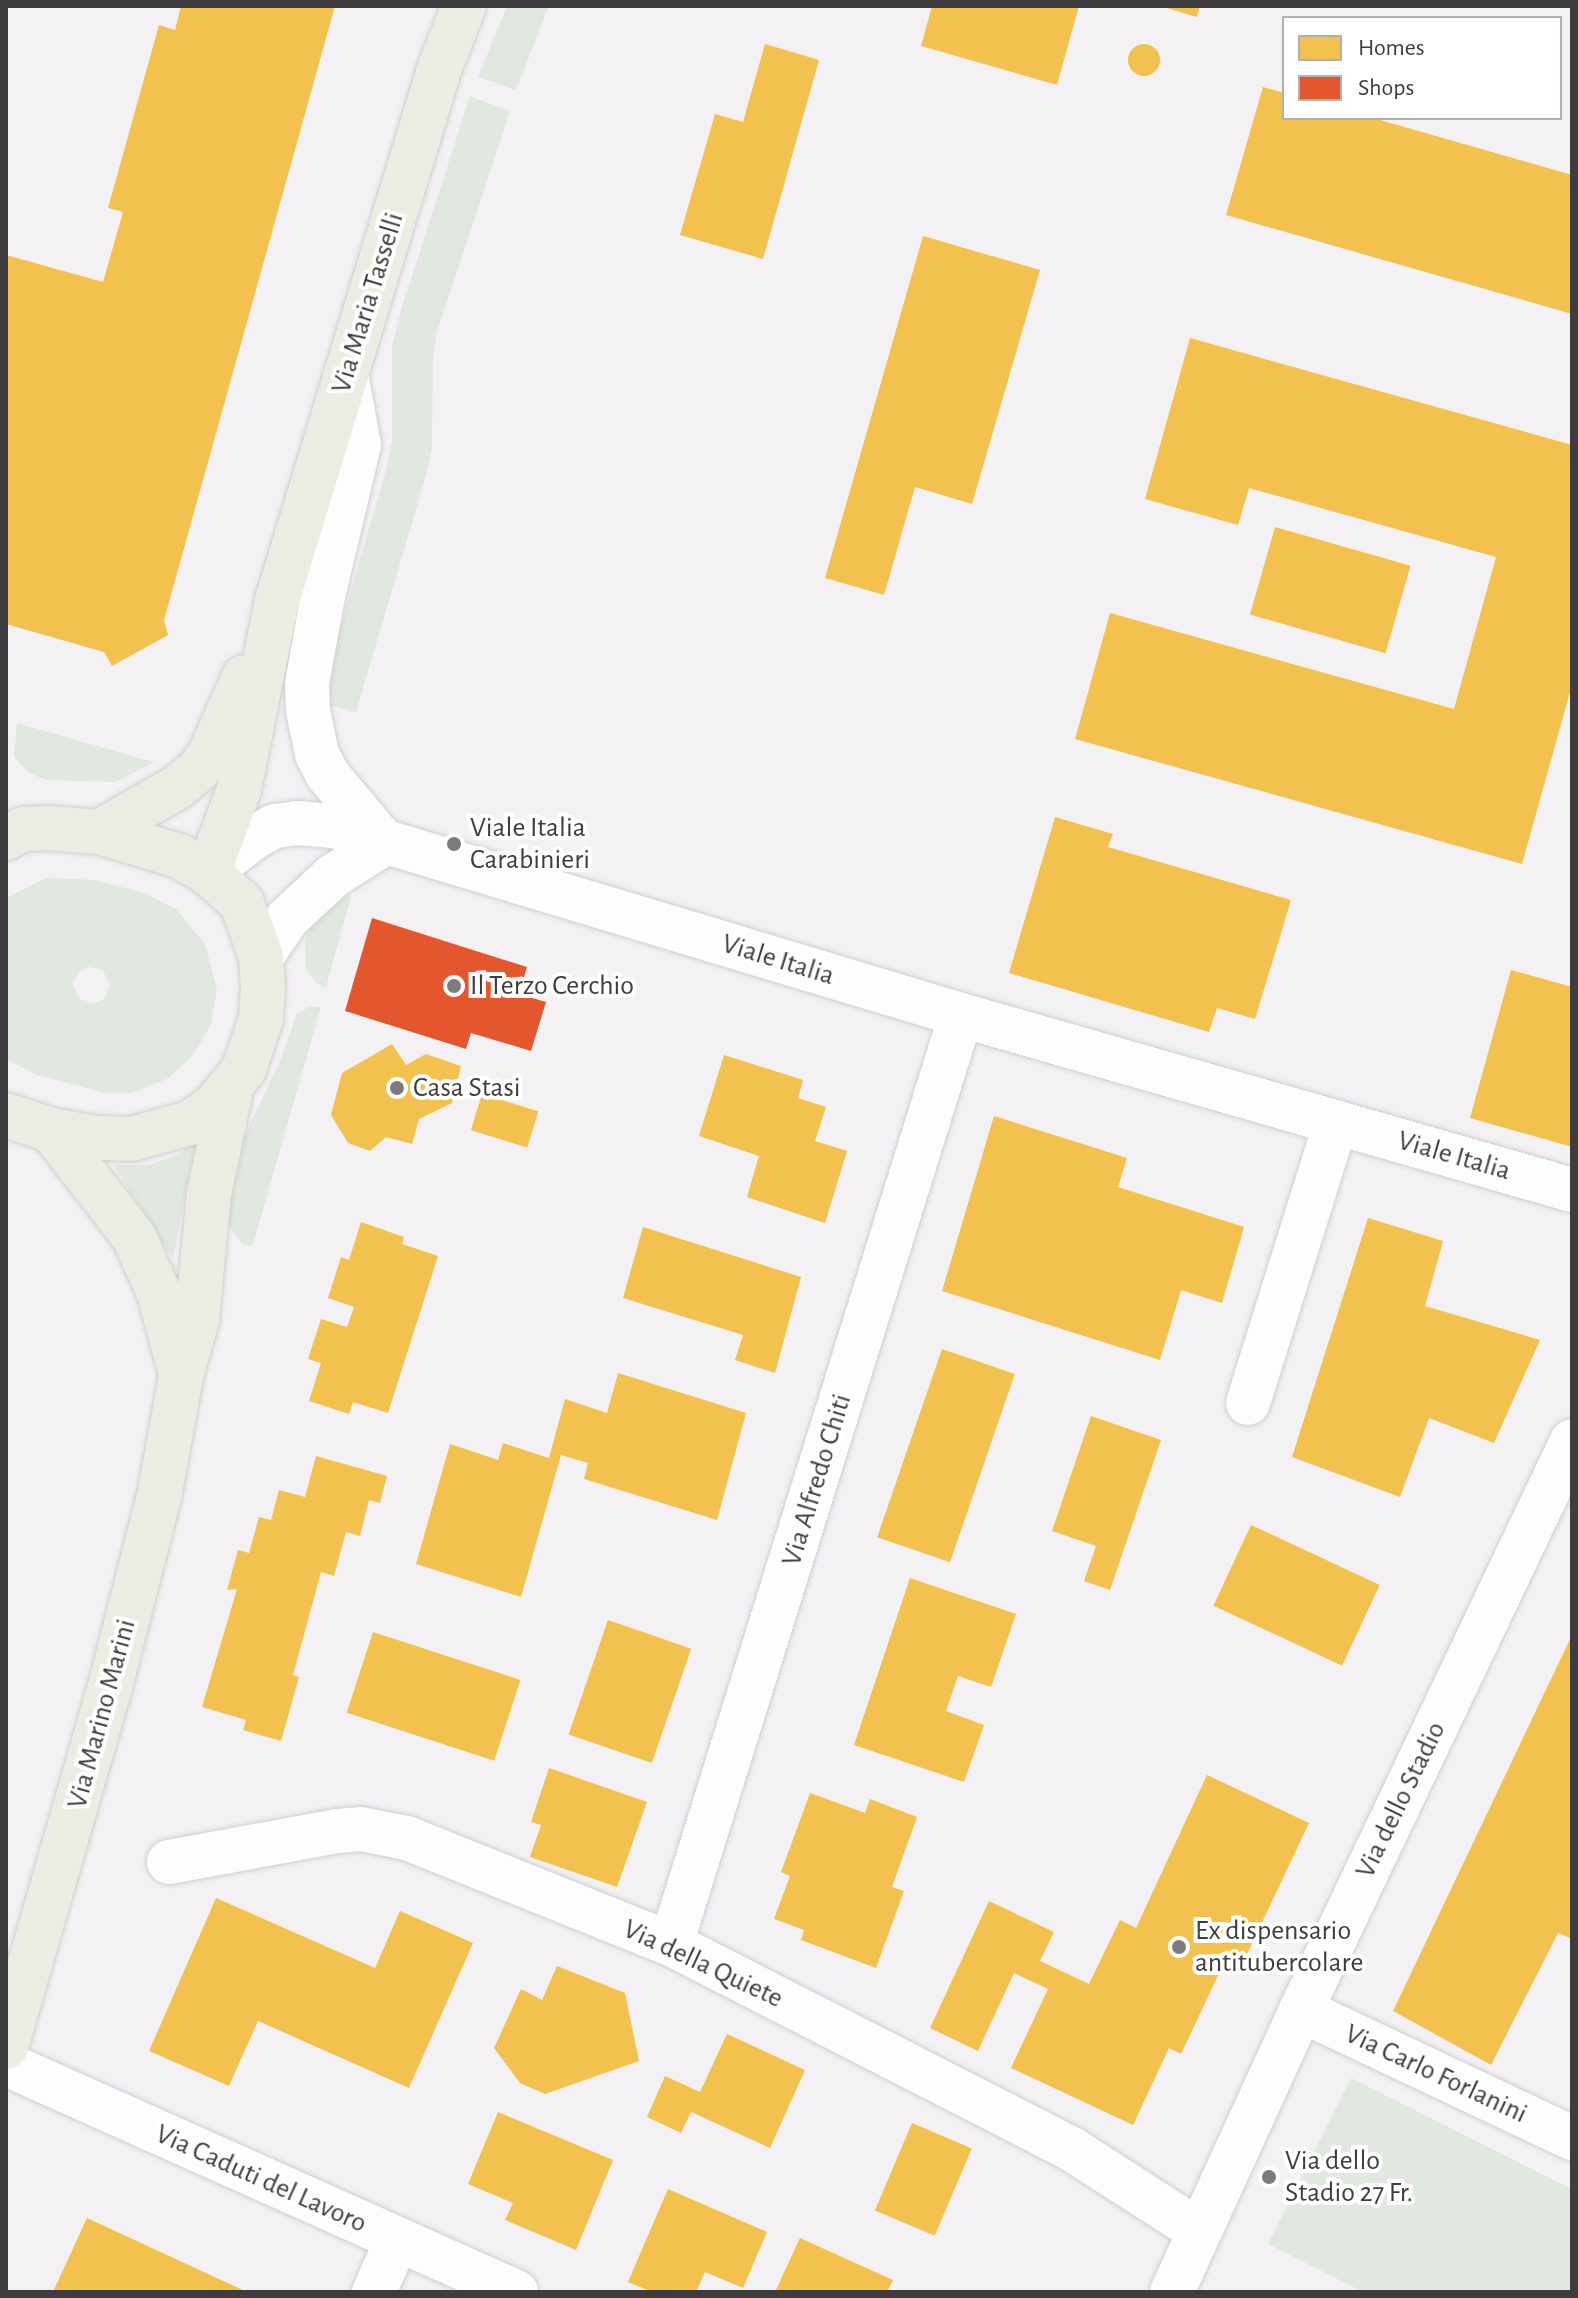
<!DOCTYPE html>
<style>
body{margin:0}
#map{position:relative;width:1578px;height:2298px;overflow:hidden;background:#f4f1f5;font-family:"Alegreya Sans",sans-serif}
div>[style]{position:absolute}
.green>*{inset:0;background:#e0e8df}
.homes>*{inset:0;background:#f2c14e;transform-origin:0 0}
.round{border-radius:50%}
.shops>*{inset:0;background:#e4572e}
.roads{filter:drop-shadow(0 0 2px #d0ced1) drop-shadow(0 0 2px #d0ced1)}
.minor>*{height:44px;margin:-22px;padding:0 22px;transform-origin:22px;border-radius:22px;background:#fdfdfe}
.major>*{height:44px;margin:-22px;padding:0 22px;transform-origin:22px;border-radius:22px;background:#ecede2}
.dots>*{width:22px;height:22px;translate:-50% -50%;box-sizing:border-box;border:4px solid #fff;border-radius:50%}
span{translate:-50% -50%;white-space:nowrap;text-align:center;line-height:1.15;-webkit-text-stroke:8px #fff;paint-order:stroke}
.street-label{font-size:28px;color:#3e3c3e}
.poi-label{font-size:28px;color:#3e3c3e}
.left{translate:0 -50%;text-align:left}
.frame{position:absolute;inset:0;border:8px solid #3e3c3e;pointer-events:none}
.legend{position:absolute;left:1282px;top:16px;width:280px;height:104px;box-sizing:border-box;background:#fff;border:2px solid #b2b1b2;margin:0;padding:10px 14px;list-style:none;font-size:24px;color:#3e3c3e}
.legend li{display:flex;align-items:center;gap:16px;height:40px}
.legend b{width:40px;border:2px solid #b2b1b2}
</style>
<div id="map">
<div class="green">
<i style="clip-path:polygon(507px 6px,549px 6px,516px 90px,478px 77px)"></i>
<i style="clip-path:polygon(470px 96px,510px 111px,437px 332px,433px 354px,432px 448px,425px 479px,356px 712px,329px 705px,333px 652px,386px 470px,392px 440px,392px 347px,399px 316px)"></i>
<i style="clip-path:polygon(17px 723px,154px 762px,116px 782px,45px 780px,28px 772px,14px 757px)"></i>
<i style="clip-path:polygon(evenodd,46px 878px,95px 880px,147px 894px,176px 909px,205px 944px,217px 989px,211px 1024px,194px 1054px,169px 1078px,132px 1093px,109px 1094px,37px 1075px,6px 1059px,6px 898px,46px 878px,89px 967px,103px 970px,110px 987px,103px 1000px,94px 1003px,80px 999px,73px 984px,79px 972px,89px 967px)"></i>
<i style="clip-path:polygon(344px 896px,351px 897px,326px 987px,317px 984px,305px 967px,305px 940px,313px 920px,335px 898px)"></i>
<i style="clip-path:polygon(309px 1007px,321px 1007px,253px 1245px,243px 1245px,226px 1223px,240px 1146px,282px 1056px,297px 1013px)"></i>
<i style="clip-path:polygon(199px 1141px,192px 1162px,173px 1259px,113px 1165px,149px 1165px,177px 1155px)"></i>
<i style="clip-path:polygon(1351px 2078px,1572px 2189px,1572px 2292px,1363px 2292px,1268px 2244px)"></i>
</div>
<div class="homes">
<i style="clip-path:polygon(181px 6px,335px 6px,164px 620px,168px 635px,112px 666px,104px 652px,6px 624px,6px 255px,103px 282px,123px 212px,108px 208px,159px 25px,175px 30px)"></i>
<i style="clip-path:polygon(932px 6px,1079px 6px,1057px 85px,921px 46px)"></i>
<i style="clip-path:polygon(1160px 6px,1200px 6px,1197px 17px)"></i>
<i class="round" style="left:1128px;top:44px;width:32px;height:32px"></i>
<i style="clip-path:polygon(765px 44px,819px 60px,763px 259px,680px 235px,715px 114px,743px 122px)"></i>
<i style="clip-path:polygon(1263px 87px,1284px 93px,1284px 118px,1373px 118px,1572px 175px,1572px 314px,1226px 215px)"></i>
<i style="clip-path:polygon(923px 236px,1040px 270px,972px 504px,915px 487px,884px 595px,825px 578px)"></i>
<i style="clip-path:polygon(1190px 338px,1572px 445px,1572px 685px,1522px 864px,1075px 739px,1110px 613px,1454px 709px,1496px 557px,1249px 488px,1238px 525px,1145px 499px)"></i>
<i style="left:1275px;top:527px;width:141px;height:91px;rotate:16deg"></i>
<i style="clip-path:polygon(1055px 817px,1113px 834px,1108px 847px,1291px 900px,1255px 1019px,1217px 1008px,1209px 1032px,1009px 973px)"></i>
<i style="clip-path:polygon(1511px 970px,1572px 987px,1572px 1147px,1470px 1118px)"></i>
<i style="clip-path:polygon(392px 1044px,406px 1065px,426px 1054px,461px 1066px,452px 1103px,419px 1119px,412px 1144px,386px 1137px,370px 1151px,348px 1143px,331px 1115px,342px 1073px)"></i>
<i style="clip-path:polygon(724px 1055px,803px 1080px,798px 1098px,826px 1107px,815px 1141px,847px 1151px,825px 1223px,747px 1197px,759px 1156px,699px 1136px)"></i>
<i style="left:482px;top:1094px;width:59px;height:38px;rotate:17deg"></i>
<i style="clip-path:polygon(994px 1116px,1127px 1158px,1118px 1187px,1244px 1227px,1222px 1303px,1181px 1290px,1160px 1360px,942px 1291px)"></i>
<i style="clip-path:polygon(1368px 1218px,1443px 1241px,1425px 1306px,1540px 1340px,1494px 1443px,1429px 1418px,1400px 1497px,1292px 1457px)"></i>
<i style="clip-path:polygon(361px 1222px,404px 1237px,402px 1244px,438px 1256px,388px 1413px,353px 1402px,349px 1414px,309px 1401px,321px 1363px,308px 1359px,321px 1319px,347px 1327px,354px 1307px,328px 1298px,341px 1257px,349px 1260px)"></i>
<i style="clip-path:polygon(643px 1227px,801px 1277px,775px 1373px,735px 1360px,743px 1335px,623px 1298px)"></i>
<i style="left:942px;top:1349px;width:77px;height:199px;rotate:19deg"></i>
<i style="clip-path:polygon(618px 1373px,746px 1413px,717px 1520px,584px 1479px,588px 1463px,561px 1455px,521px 1597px,416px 1564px,450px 1444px,498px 1460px,503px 1443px,549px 1458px,565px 1399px,607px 1413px)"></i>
<i style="clip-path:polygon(1091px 1416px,1161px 1440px,1110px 1590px,1084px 1581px,1096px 1546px,1052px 1531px)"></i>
<i style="clip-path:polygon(316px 1456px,387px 1476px,380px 1503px,369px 1500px,360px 1536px,346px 1532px,334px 1576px,321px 1572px,293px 1675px,299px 1677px,281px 1741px,243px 1730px,246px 1720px,202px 1707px,237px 1589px,227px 1590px,238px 1550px,249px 1553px,259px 1517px,271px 1520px,279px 1490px,305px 1497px)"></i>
<i style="left:1251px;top:1525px;width:142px;height:89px;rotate:25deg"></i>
<i style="clip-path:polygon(910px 1578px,1016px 1614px,991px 1687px,958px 1676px,946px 1711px,984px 1725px,964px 1782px,854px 1745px)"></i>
<i style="left:608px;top:1620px;width:88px;height:121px;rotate:19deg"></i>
<i style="left:373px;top:1632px;width:155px;height:85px;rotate:18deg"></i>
<i style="clip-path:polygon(1572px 1635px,1572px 1939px,1558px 1933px,1491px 2065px,1393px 2011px)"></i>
<i style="clip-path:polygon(549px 1768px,647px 1802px,617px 1887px,530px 1857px,541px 1825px,531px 1822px)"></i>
<i style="clip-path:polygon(1207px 1775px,1309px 1823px,1239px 1971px,1224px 1963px,1181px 2054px,1169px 2048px,1133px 2125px,1011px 2068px,1048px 1989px,1014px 1973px,978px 2051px,930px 2028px,989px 1901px,1054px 1932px,1040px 1961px,1089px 1984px,1120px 1920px,1136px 1928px)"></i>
<i style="clip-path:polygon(810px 1793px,865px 1813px,870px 1799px,917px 1817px,892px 1887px,904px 1891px,876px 1968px,801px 1940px,804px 1930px,774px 1919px,790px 1876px,781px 1872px)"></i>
<i style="clip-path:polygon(216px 1898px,375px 1968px,400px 1911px,473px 1943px,409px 2088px,258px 2021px,229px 2086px,149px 2051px)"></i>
<i style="clip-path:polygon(557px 1966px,625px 1993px,639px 2061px,545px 2094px,520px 2083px,494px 2048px,521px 1989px,542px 2000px)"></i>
<i style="clip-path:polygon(727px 2034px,805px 2070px,770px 2148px,691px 2112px,681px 2133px,647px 2117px,665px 2076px,700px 2092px)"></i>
<i style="clip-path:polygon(498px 2112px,613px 2160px,576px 2250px,505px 2220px,513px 2203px,468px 2184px)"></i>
<i style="left:912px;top:2123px;width:65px;height:95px;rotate:23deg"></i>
<i style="clip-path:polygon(668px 2189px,767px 2232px,743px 2288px,705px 2272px,696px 2292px,652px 2292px,628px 2282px)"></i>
<i style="clip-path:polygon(87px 2218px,247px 2292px,53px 2292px)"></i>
<i style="clip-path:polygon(800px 2238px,893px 2280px,887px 2292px,775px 2292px)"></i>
</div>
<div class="shops">
<i style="clip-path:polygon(372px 918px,527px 967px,519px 994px,546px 1002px,531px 1051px,471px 1033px,466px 1049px,345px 1011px)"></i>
</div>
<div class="roads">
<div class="minor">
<i style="left:346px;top:374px;width:72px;rotate:79.6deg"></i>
<i style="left:359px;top:445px;width:155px;rotate:103.4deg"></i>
<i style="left:323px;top:596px;width:88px;rotate:100.4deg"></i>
<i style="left:307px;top:683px;width:27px;rotate:88deg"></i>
<i style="left:308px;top:710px;width:45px;rotate:78.4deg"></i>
<i style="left:317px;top:754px;width:22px;rotate:63deg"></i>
<i style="left:327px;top:774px;width:87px;rotate:50.1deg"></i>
<i style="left:208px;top:873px;width:57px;rotate:-37.9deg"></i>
<i style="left:253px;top:838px;width:25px;rotate:-29deg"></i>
<i style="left:275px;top:826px;width:23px;rotate:-7deg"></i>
<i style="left:298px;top:823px;width:35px;rotate:5deg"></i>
<i style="left:333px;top:826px;width:656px;rotate:16.75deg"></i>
<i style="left:961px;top:1015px;width:636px;rotate:15.98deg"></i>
<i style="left:261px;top:957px;width:46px;rotate:-55.6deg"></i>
<i style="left:287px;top:919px;width:63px;rotate:-43.1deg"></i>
<i style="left:333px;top:876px;width:62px;rotate:-32.4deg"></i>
<i style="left:1248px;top:1403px;width:294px;rotate:-72.6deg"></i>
<i style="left:169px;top:1862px;width:172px;rotate:-10.4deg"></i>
<i style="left:338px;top:1831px;width:23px;rotate:-5deg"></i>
<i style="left:361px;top:1829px;width:47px;rotate:11.1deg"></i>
<i style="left:407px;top:1838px;width:284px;rotate:21.9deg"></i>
<i style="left:671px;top:1944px;width:452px;rotate:27.1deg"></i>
<i style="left:1073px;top:2150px;width:150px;rotate:32.7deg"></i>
<i style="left:671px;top:1944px;width:973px;rotate:-72.66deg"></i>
<i style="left:1301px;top:2010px;width:300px;rotate:25.3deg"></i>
<i style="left:6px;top:2064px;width:559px;rotate:24.09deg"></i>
<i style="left:374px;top:2292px;width:57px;rotate:-66.1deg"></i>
<i style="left:1172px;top:2292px;width:310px;rotate:-65.4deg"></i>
<i style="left:1301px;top:2010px;width:630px;rotate:-64.53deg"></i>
</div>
<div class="major">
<i style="left:99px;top:832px;width:89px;rotate:-29.7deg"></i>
<i style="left:176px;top:788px;width:28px;rotate:-39deg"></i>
<i style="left:198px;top:770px;width:20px;rotate:-53deg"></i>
<i style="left:210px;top:754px;width:84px;rotate:-66.2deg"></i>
<i style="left:6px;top:838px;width:19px;rotate:-28deg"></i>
<i style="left:23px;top:829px;width:26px;rotate:-2deg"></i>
<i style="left:49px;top:828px;width:50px;rotate:4.6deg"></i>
<i style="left:99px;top:832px;width:84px;rotate:16.7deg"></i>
<i style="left:179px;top:856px;width:34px;rotate:30deg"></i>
<i style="left:208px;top:873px;width:45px;rotate:41.4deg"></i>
<i style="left:242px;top:903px;width:57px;rotate:70.6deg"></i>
<i style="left:261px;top:957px;width:31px;rotate:86deg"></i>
<i style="left:263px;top:988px;width:31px;rotate:94deg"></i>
<i style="left:261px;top:1019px;width:53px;rotate:108.8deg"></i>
<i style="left:244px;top:1069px;width:48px;rotate:129deg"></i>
<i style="left:214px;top:1106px;width:29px;rotate:145deg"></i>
<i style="left:190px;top:1123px;width:61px;rotate:164.8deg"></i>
<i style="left:131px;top:1139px;width:35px;rotate:-178deg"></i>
<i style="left:96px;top:1138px;width:46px;rotate:-169.9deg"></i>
<i style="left:51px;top:1130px;width:47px;rotate:-161.6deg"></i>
<i style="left:208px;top:873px;width:90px;rotate:-69.7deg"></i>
<i style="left:239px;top:789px;width:192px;rotate:-78.6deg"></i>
<i style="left:277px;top:601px;width:558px;rotate:-73.03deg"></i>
<i style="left:440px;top:67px;width:66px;rotate:-68.5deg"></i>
<i style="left:51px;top:1130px;width:135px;rotate:52.2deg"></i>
<i style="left:134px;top:1237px;width:61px;rotate:65.9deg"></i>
<i style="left:159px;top:1293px;width:84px;rotate:74.8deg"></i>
<i style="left:6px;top:2047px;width:371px;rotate:-73.9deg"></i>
<i style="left:109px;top:1691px;width:205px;rotate:-75.6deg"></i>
<i style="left:160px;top:1492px;width:118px;rotate:-79.7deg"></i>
<i style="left:181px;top:1376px;width:58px;rotate:-74.1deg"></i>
<i style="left:197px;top:1320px;width:127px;rotate:-84.6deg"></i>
<i style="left:209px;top:1194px;width:106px;rotate:-78.1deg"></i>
</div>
</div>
<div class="dots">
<i style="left:454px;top:844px;background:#7e7b7e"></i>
<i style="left:454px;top:986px;background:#7e7b7e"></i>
<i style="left:397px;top:1088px;background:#7e7b7e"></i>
<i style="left:1179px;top:1947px;background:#7e7b7e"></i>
<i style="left:1269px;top:2177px;background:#7e7b7e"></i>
</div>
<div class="street-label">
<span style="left:368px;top:303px;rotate:-73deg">Via Maria Tasselli</span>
<span style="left:778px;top:960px;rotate:17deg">Viale Italia</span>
<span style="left:1454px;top:1156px;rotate:16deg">Viale Italia</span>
<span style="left:817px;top:1480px;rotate:-73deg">Via Alfredo Chiti</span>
<span style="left:102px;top:1714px;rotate:-75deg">Via Marino Marini</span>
<span style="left:1401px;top:1800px;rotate:-64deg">Via dello Stadio</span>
<span style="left:703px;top:1964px;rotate:25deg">Via della Quiete</span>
<span style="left:1436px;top:2074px;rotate:25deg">Via Carlo Forlanini</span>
<span style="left:261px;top:2179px;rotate:24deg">Via Caduti del Lavoro</span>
</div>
<div class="poi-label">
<span class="left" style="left:470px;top:844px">Viale Italia<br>Carabinieri</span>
<span class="left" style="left:470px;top:986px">Il Terzo Cerchio</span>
<span class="left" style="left:413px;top:1088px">Casa Stasi</span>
<span class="left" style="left:1195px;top:1947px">Ex dispensario<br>antitubercolare</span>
<span class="left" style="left:1285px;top:2177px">Via dello<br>Stadio 27 Fr.</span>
</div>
<div class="frame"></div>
<ul class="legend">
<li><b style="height:22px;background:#f2c14e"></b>Homes</li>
<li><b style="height:22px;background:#e4572e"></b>Shops</li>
</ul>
</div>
